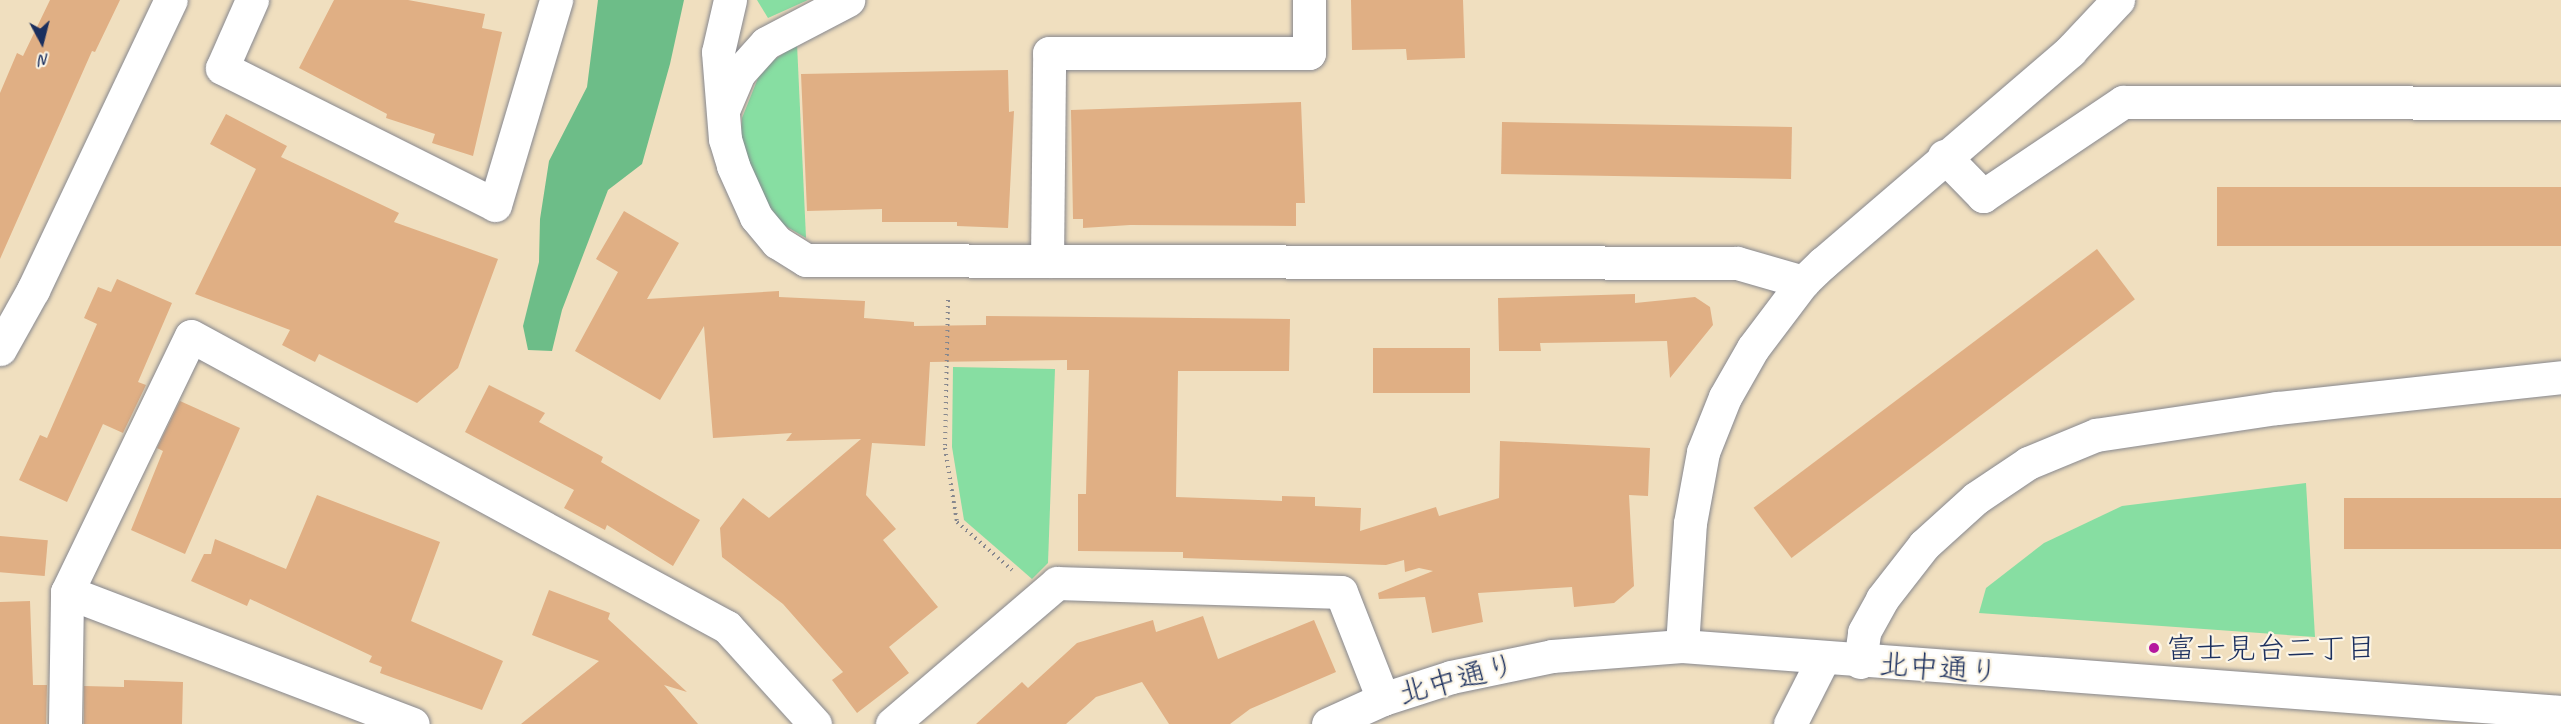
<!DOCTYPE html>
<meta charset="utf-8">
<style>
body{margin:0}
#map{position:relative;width:2561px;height:724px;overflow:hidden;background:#f0dfbf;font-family:Caveat,"Klee One",sans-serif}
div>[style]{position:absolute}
.green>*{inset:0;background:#87dea2}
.forest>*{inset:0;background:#6dbd88}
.building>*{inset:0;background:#e0af84;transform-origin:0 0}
.path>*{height:4px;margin-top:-2px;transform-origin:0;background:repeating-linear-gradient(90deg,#86878e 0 1.5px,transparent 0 6px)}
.roads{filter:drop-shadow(0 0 2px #86878e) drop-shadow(0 0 2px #86878e)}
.street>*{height:33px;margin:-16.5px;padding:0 16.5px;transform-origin:16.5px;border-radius:16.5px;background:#fff}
.secondary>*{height:33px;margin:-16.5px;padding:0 16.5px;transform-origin:16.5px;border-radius:16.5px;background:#fff}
.dots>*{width:16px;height:16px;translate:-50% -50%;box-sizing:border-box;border:3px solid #fcf5e5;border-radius:50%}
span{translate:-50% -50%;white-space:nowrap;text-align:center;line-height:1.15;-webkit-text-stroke:4.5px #fcf5e5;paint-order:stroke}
.poi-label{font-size:30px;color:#1b2f5e}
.left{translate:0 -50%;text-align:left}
.street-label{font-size:30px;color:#1b2f5e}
.north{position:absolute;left:12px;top:12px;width:60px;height:60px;-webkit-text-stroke:4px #fcf5e5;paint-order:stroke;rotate:173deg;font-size:16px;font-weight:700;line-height:24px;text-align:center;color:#1b2f5e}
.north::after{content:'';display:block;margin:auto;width:21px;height:27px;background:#1b2f5e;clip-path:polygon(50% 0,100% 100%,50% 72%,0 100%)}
</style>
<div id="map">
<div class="green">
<i style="clip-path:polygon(757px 0,808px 0,768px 18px)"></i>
<i style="clip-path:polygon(797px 44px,806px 238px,782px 224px,767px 203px,744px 152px,741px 134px,742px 118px,758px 78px,774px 60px)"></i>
<i style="clip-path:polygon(953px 367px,1055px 369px,1048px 563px,1032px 579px,964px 520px,952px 447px)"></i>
<i style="clip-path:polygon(2306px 483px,2315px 637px,1979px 613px,1986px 588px,2044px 543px,2122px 506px)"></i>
</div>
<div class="forest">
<i style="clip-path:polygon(598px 0,684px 0,670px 64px,642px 164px,608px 190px,562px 310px,552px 351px,528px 350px,523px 326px,539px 262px,540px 219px,549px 161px,587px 87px)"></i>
</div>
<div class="building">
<i style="clip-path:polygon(50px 0,120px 0,95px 52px,92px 51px,0 259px,0 93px,17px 53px,23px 56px)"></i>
<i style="clip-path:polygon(334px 0,408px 0,485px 14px,482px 28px,502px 32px,473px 156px,432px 143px,435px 134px,386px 118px,387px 114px,299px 68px)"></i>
<i style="clip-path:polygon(1351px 0,1463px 0,1465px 58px,1407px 60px,1406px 49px,1352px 50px)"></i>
<i style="clip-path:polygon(1008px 70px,1009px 112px,1014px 111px,1008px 228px,957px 226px,957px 222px,882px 222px,882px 209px,807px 211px,801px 74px)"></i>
<i style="clip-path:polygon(1301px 102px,1305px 203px,1296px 203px,1296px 226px,1130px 225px,1083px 228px,1083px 219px,1073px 219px,1071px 110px)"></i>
<i style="clip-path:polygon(226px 114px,287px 146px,281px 157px,399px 213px,394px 222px,498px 259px,458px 368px,417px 403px,319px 354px,315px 362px,282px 345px,290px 330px,195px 294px,256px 169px,210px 144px)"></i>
<i style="left:1502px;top:122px;width:290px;height:52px;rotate:1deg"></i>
<i style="left:2217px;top:187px;width:344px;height:59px"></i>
<i style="clip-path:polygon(624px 211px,679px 243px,647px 299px,779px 291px,779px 297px,865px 301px,864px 318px,914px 322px,914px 326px,986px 325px,986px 316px,1290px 319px,1289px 371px,1178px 371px,1176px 497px,1282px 501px,1282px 496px,1315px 497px,1315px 506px,1361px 508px,1360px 531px,1436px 507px,1439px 516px,1499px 498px,1500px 441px,1650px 448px,1648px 496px,1629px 495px,1634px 586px,1614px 603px,1574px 607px,1572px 587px,1478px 593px,1483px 622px,1432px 633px,1425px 597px,1379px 599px,1378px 593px,1433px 571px,1419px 568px,1405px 572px,1404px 560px,1386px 565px,1183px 558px,1183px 552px,1078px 551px,1078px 494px,1086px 494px,1089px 370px,1067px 370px,1067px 360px,930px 362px,925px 446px,872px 443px,866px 495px,896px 529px,883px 540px,938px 607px,889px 647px,909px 673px,857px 713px,832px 680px,843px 672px,783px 604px,722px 557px,720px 528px,743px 498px,769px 518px,861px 439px,786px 441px,792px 433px,713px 438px,704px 326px,660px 400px,575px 351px,618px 272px,596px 259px)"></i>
<i style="left:2097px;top:249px;width:63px;height:430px;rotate:53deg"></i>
<i style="clip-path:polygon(117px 279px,172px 303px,138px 382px,146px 385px,123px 433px,103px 424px,67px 502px,19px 480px,40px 435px,47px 438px,97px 324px,84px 318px,98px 287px,111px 292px)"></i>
<i style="clip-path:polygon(1635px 294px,1635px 303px,1695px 297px,1710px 307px,1713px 325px,1670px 378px,1667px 341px,1540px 343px,1541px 351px,1499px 351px,1498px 298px)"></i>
<i style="left:1470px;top:348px;width:45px;height:97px;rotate:90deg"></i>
<i style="clip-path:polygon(489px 385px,545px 413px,539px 422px,603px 457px,601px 462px,700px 520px,673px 566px,607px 525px,605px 530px,564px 508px,574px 490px,465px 432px)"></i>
<i style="clip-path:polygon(180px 401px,240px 428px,185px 554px,131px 530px,163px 451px,157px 448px)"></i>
<i style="clip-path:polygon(317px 495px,440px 542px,411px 621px,503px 661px,482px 710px,380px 673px,382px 667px,369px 662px,372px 656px,250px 599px,247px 606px,191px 581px,204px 554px,211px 554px,215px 539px,286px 569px)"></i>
<i style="left:2561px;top:498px;width:51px;height:217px;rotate:90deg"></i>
<i style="left:0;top:536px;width:48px;height:36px;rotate:5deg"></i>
<i style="clip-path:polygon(549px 590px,610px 613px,608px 619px,687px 692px,664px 685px,698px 724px,521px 724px,599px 661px,532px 635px)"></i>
<i style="clip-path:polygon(30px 601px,33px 685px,47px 685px,46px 724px,0 724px,0 602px)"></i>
<i style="clip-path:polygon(1203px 616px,1218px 659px,1314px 620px,1336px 672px,1250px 709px,1230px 724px,1169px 724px,1142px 682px,1096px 697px,1066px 724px,976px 724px,1022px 682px,1028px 688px,1077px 643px,1153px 620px,1156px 632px)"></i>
<i style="clip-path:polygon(124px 680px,183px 682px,182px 724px,84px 724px,84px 686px,124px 687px)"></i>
</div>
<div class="path">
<i style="left:948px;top:300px;width:148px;rotate:91.2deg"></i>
<i style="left:945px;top:448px;width:75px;rotate:80.8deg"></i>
<i style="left:957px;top:522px;width:73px;rotate:41.1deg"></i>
</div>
<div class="roads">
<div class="street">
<i style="left:252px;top:0;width:74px;rotate:113.8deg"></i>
<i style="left:222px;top:68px;width:305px;rotate:26.6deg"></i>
<i style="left:495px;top:205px;width:214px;rotate:-73.4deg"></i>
<i style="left:730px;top:0;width:53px;rotate:103deg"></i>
<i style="left:718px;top:52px;width:87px;rotate:85.4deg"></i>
<i style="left:725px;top:139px;width:28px;rotate:73deg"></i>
<i style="left:733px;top:166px;width:56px;rotate:65.7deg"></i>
<i style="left:756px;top:217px;width:33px;rotate:50deg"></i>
<i style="left:777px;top:242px;width:34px;rotate:32deg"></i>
<i style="left:806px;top:260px;width:931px;rotate:0.18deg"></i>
<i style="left:1737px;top:263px;width:69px;rotate:16.1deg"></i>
<i style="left:724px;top:108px;width:38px;rotate:-67deg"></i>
<i style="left:739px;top:73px;width:40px;rotate:-48deg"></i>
<i style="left:766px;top:43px;width:93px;rotate:-27.7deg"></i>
<i style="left:1944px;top:156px;width:56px;rotate:45.7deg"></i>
<i style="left:1983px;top:196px;width:169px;rotate:-33.9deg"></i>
<i style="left:2123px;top:102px;width:438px;rotate:0.1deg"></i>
<i style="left:1047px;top:261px;width:208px;rotate:-89.4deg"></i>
<i style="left:1049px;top:53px;width:260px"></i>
<i style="left:1309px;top:53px;width:53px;rotate:-90deg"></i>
<i style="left:0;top:349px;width:68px;rotate:-60.8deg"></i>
<i style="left:33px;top:290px;width:321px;rotate:-64.6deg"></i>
<i style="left:67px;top:592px;width:370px;rotate:20.9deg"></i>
<i style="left:1682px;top:646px;width:123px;rotate:-86.3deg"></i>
<i style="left:1690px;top:523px;width:72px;rotate:-79.6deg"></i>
<i style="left:1703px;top:452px;width:59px;rotate:-68.2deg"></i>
<i style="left:1725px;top:397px;width:56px;rotate:-60.3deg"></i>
<i style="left:1753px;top:348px;width:83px;rotate:-52.9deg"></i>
<i style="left:1803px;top:282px;width:28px;rotate:-44deg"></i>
<i style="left:1823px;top:263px;width:326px;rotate:-40.6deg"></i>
<i style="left:2070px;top:51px;width:70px;rotate:-46.7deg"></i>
<i style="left:1860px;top:662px;width:30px;rotate:-82deg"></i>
<i style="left:1864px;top:632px;width:38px;rotate:-61deg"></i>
<i style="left:1882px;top:599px;width:68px;rotate:-52.1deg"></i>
<i style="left:1924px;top:545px;width:70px;rotate:-42.1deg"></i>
<i style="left:1976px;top:498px;width:63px;rotate:-33.9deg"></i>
<i style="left:2028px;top:463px;width:74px;rotate:-22.4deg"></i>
<i style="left:2096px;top:435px;width:183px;rotate:-8.5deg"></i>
<i style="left:2277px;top:408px;width:286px;rotate:-6.2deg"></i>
<i style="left:65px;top:724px;width:132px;rotate:-89.1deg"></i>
<i style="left:67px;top:592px;width:284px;rotate:-64.2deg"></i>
<i style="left:191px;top:336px;width:610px;rotate:28.5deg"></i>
<i style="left:727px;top:627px;width:131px;rotate:47.8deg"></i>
<i style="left:892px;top:724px;width:217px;rotate:-40.5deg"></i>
<i style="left:1057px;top:583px;width:284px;rotate:1.8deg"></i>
<i style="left:1341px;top:592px;width:115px;rotate:68.6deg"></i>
<i style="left:1790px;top:724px;width:73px;rotate:-63.1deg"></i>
</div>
<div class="secondary">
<i style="left:1328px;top:724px;width:60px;rotate:-24.4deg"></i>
<i style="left:1383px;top:699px;width:71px;rotate:-17.9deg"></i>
<i style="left:1451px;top:677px;width:103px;rotate:-11.7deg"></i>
<i style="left:1552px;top:656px;width:130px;rotate:-4.4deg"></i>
<i style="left:1682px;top:646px;width:881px;rotate:4.29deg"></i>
</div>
</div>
<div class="dots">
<i style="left:2154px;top:648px;background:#b5179e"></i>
</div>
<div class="poi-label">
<span class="left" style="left:2166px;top:648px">富士見台二丁目</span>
</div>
<div class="street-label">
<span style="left:1939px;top:668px;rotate:4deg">北中通り</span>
<span style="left:1457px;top:679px;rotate:-15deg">北中通り</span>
</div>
<div class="north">N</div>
</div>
